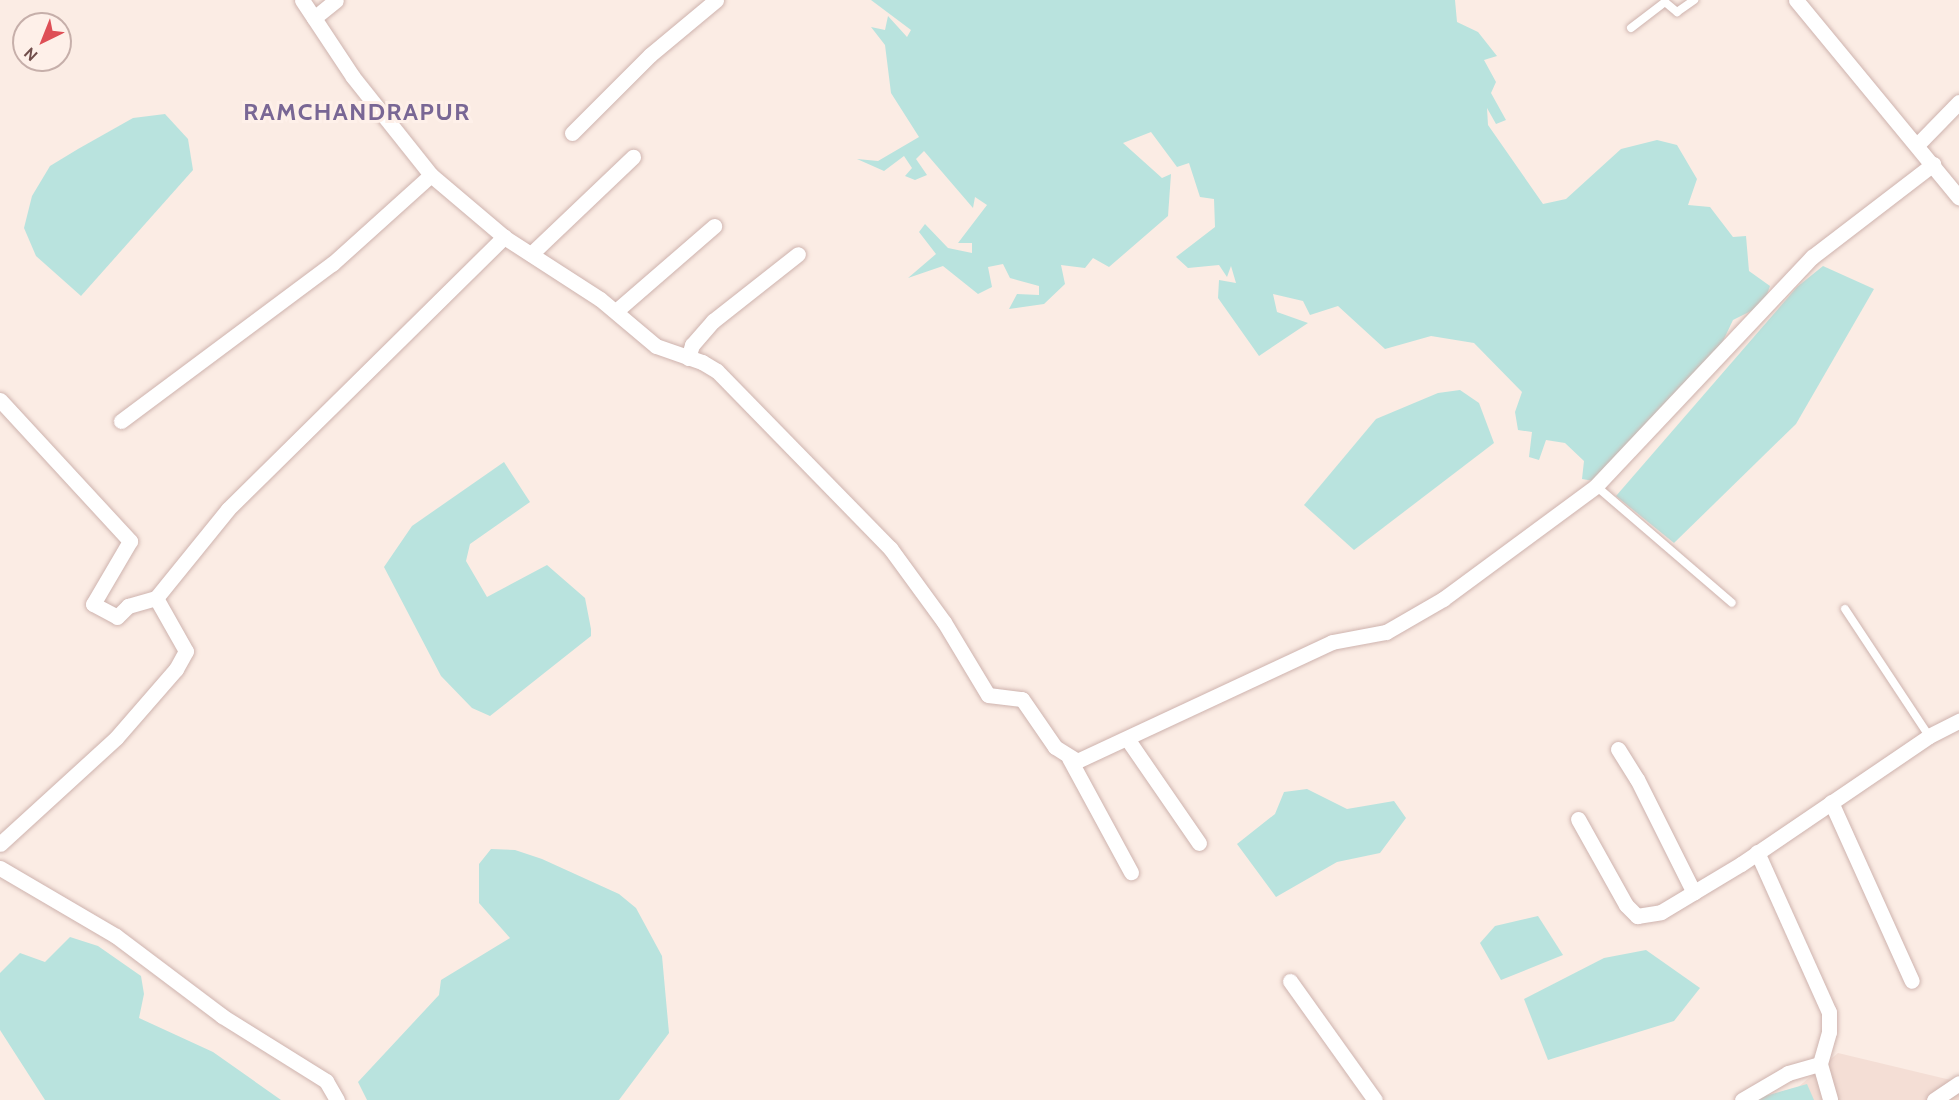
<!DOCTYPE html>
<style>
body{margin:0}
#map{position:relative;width:1959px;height:1100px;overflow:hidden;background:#fbece4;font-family:Cabin,sans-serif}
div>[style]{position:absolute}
.residential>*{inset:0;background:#f4ded5}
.water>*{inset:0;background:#b9e3de}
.roads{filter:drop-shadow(0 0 2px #ceb3ae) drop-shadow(0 0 2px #ceb3ae)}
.lane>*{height:8px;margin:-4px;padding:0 4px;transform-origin:4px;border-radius:4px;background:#fff}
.street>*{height:15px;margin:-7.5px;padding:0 7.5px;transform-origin:7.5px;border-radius:7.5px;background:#fff}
span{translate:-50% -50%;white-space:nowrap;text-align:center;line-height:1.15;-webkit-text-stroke:6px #fef0e9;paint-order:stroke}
.district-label{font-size:24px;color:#796795;font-weight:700;letter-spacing:1.5px}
.north{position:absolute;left:12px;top:12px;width:60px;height:60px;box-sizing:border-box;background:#fef0e9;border:2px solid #c6afaa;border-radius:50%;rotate:223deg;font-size:16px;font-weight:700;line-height:24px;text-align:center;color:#714e4b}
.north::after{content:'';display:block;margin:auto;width:21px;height:27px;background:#de4f56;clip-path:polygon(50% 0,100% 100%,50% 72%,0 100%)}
</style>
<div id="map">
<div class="residential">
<i style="clip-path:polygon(1838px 1053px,1959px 1082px,1959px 1100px,1783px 1100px)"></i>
</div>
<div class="water">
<i style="clip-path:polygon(871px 0,1455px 0,1457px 22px,1478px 32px,1497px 56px,1484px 60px,1496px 82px,1491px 93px,1506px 120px,1496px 124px,1487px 108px,1488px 125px,1543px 204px,1566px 199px,1621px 149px,1657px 140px,1677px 145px,1697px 179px,1688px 205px,1710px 207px,1733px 237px,1746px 236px,1749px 271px,1770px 286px,1763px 305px,1733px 320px,1712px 364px,1594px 481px,1582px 479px,1584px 461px,1565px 443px,1546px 440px,1539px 460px,1529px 457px,1532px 432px,1518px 430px,1515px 412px,1522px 392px,1474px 343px,1431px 336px,1385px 349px,1338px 306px,1310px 315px,1303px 301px,1273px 294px,1277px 312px,1308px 323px,1259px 356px,1218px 298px,1219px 280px,1236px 283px,1231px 266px,1227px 277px,1219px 265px,1188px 268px,1176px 257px,1215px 227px,1214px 199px,1200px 197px,1189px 163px,1177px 167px,1151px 132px,1123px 143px,1162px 178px,1171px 174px,1168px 216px,1109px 267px,1093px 258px,1085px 268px,1061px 265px,1065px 284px,1044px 304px,1009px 309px,1017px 294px,1039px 295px,1039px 286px,1010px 278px,1003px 264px,988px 267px,992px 287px,978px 294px,943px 266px,908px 278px,936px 254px,919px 232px,925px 224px,948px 248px,972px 253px,972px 243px,958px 243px,987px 205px,975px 197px,973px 208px,924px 151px,916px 159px,927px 175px,915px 180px,905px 176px,912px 168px,904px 156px,884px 171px,857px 159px,878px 161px,919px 137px,891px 93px,885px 45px,871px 27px,885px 30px,888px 16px,907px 37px,911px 30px)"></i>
<i style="clip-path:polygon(165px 114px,188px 139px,193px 170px,81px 296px,36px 256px,24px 228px,32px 196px,50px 166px,78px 149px,133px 118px)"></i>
<i style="clip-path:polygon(1823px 266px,1874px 289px,1796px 424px,1674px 543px,1616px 496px,1797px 287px)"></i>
<i style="clip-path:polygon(1460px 390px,1479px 403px,1494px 443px,1354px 550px,1304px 505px,1376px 419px,1438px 393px)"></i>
<i style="clip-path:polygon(504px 462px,530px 502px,470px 544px,466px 561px,487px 597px,547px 565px,585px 598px,591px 629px,591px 636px,490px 716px,472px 708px,441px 676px,384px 567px,412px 526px)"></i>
<i style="clip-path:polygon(1307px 789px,1347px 809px,1394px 801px,1406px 818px,1380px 853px,1337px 862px,1276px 897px,1237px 844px,1275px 814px,1284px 792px)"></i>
<i style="clip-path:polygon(491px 849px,515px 850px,542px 859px,619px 894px,636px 908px,662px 956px,669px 1033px,619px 1100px,367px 1100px,358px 1082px,439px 995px,441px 980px,510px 938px,479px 903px,479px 864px)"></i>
<i style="clip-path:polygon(1538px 916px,1563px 955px,1501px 980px,1480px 943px,1495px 926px)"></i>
<i style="clip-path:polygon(70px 937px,98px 946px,141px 976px,144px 994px,139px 1018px,213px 1052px,281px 1100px,45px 1100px,0 1030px,0 973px,20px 953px,45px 962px)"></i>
<i style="clip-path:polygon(1646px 950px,1700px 988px,1674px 1021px,1548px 1060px,1524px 999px,1604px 958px)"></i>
<i style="clip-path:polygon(1807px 1084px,1814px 1100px,1751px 1100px)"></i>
</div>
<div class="roads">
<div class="lane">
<i style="left:1631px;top:28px;width:43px;rotate:-37.4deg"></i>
<i style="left:1665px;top:2px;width:16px;rotate:40deg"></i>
<i style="left:1677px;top:12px;width:21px;rotate:-35deg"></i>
<i style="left:1596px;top:486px;width:179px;rotate:40.7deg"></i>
<i style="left:1845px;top:609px;width:152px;rotate:56.5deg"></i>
</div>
<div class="street">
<i style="left:302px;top:0;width:92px;rotate:56.5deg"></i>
<i style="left:353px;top:77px;width:125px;rotate:51.5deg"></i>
<i style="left:431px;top:175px;width:96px;rotate:40.3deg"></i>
<i style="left:504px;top:237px;width:114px;rotate:32.9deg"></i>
<i style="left:600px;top:299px;width:73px;rotate:40deg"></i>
<i style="left:656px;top:346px;width:49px;rotate:19.2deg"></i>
<i style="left:702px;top:362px;width:17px;rotate:31deg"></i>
<i style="left:717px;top:371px;width:248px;rotate:45.7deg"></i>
<i style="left:890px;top:548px;width:92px;rotate:53.9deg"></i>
<i style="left:944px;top:622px;width:85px;rotate:58.9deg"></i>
<i style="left:988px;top:695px;width:34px;rotate:7deg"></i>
<i style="left:1022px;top:699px;width:58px;rotate:55.5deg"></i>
<i style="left:1055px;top:747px;width:26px;rotate:32deg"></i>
<i style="left:1077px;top:761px;width:281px;rotate:-25deg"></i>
<i style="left:1332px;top:642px;width:55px;rotate:-10.5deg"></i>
<i style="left:1386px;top:632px;width:66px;rotate:-30.1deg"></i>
<i style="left:1443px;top:599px;width:190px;rotate:-36.4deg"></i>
<i style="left:1596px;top:486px;width:315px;rotate:-46.7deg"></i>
<i style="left:1812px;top:257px;width:153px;rotate:-37.5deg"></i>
<i style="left:1796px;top:0;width:256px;rotate:50.5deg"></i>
<i style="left:314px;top:18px;width:28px;rotate:-39deg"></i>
<i style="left:572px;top:133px;width:110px;rotate:-45deg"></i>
<i style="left:650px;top:55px;width:86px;rotate:-39.8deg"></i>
<i style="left:1917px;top:145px;width:60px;rotate:-45.7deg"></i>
<i style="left:531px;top:254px;width:141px;rotate:-43.6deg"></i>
<i style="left:616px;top:311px;width:130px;rotate:-40.9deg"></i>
<i style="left:688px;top:358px;width:14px;rotate:-73deg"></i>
<i style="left:692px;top:345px;width:32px;rotate:-49deg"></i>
<i style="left:713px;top:321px;width:108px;rotate:-38.2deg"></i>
<i style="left:0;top:400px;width:192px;rotate:47.3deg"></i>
<i style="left:130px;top:541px;width:73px;rotate:120.4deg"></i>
<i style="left:93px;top:604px;width:27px;rotate:28deg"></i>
<i style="left:117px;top:617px;width:16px;rotate:-45deg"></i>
<i style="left:128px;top:606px;width:29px;rotate:-16deg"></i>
<i style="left:156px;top:598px;width:61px;rotate:60.5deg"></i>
<i style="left:186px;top:651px;width:21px;rotate:119deg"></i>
<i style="left:176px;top:669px;width:91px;rotate:131deg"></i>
<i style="left:116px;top:738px;width:157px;rotate:137.6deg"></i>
<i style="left:121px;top:421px;width:263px;rotate:-36.7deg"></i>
<i style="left:332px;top:264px;width:133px;rotate:-42deg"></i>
<i style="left:156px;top:598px;width:114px;rotate:-51deg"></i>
<i style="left:228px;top:509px;width:388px;rotate:-44.6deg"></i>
<i style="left:1128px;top:740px;width:125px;rotate:55.4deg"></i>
<i style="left:1618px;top:749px;width:36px;rotate:58deg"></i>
<i style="left:1637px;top:779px;width:127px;rotate:63.4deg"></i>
<i style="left:1069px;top:758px;width:130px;rotate:61.5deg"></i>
<i style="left:1831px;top:802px;width:196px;rotate:65.7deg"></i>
<i style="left:1578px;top:819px;width:98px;rotate:60.8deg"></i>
<i style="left:1626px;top:905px;width:16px;rotate:45deg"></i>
<i style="left:1637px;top:916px;width:24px;rotate:-9deg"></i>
<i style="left:1661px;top:912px;width:93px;rotate:-31deg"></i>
<i style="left:1741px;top:864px;width:227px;rotate:-34.2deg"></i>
<i style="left:1929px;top:736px;width:34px;rotate:-27deg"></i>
<i style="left:1757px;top:852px;width:175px;rotate:65.8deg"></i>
<i style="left:1829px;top:1012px;width:20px;rotate:90deg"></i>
<i style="left:1829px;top:1032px;width:33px;rotate:106deg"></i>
<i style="left:1820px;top:1064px;width:37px;rotate:74deg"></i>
<i style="left:0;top:868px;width:134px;rotate:30.4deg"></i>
<i style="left:116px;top:936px;width:133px;rotate:37deg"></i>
<i style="left:222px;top:1016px;width:123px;rotate:32deg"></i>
<i style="left:326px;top:1081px;width:22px;rotate:60deg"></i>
<i style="left:1290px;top:981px;width:146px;rotate:54.5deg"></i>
<i style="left:1742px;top:1100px;width:53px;rotate:-30.4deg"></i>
<i style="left:1788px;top:1073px;width:33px;rotate:-16deg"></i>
<i style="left:1934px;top:1100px;width:30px;rotate:-34deg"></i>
</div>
</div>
<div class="district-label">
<span style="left:357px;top:112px">RAMCHANDRAPUR</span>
</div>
<div class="north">N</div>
</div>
